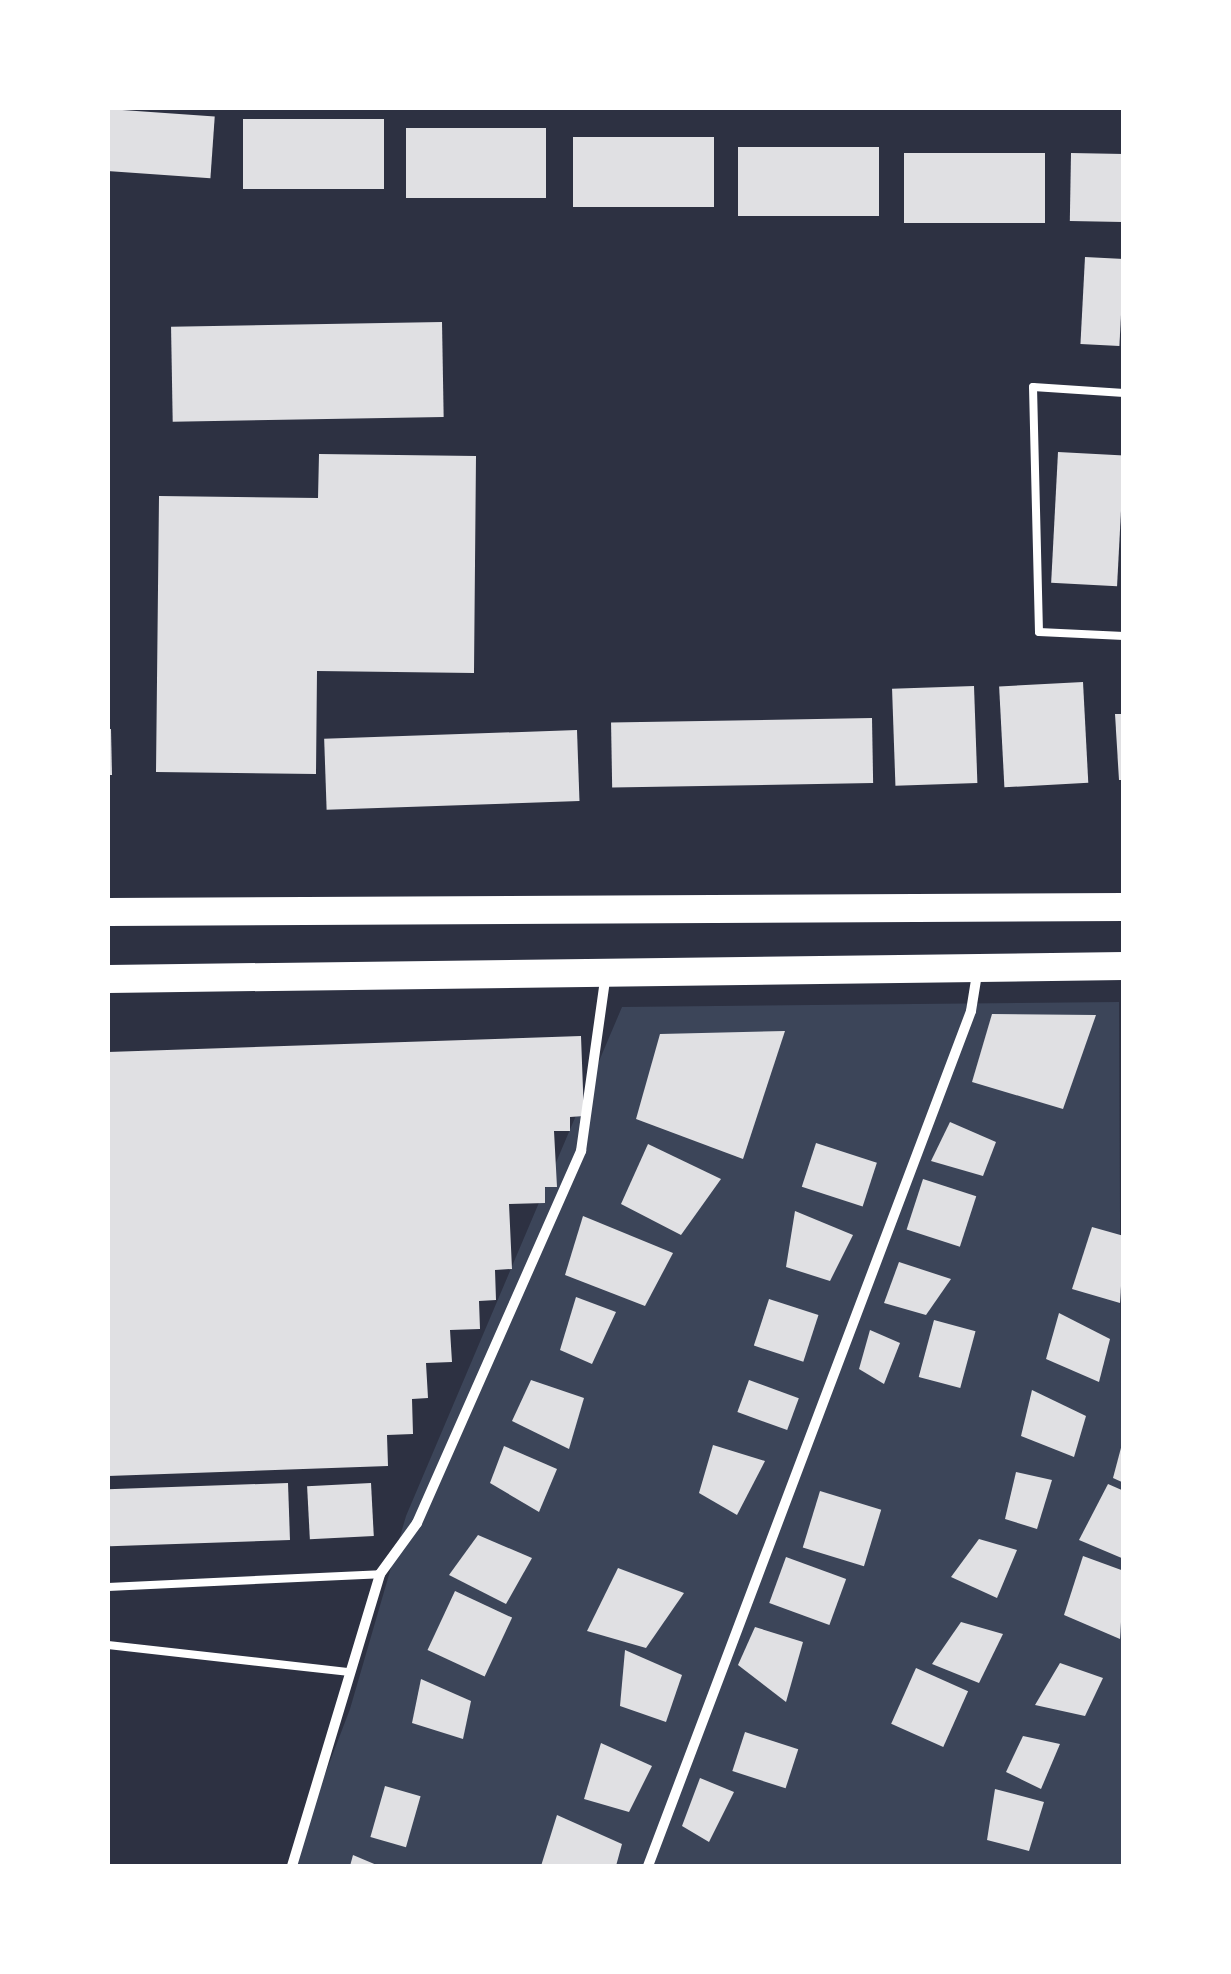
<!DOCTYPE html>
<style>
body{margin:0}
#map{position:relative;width:1231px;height:1974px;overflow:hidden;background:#2d3142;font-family:"Noto Serif",serif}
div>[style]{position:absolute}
.green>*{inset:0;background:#3c4559}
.building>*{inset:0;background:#e0e0e3;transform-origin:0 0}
.service>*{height:8px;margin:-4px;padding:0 4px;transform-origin:4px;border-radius:4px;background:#fff}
.minor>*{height:10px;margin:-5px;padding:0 5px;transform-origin:5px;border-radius:5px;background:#fff}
.trunk>*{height:28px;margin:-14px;padding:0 14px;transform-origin:14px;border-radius:14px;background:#fff}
span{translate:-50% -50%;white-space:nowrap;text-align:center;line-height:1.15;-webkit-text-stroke:10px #fff;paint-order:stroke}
.frame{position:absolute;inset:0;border:110px solid #fff;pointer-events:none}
</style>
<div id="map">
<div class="green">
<i style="clip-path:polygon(1119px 1002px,1123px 1866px,290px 1866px,350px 1709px,406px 1516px,622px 1007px)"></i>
</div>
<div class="building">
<i style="left:108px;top:109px;width:107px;height:62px;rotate:4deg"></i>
<i style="left:243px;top:119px;width:141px;height:70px"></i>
<i style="left:406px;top:128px;width:140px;height:70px"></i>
<i style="left:573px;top:137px;width:141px;height:70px"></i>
<i style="left:738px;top:147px;width:141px;height:69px"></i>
<i style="left:904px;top:153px;width:141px;height:70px"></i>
<i style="left:1071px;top:153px;width:53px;height:68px;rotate:1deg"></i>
<i style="left:1085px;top:257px;width:39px;height:87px;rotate:3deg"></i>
<i style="left:442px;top:322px;width:95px;height:271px;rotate:89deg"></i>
<i style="left:1058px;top:452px;width:66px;height:131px;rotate:3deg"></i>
<i style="clip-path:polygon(319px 454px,476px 456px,474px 673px,317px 671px,316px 774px,156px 772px,159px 496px,318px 498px)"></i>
<i style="left:1083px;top:682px;width:101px;height:84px;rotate:87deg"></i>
<i style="left:974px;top:686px;width:97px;height:82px;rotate:88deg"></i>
<i style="clip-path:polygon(1115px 714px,1124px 714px,1124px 780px,1119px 780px)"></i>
<i style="left:872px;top:718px;width:65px;height:261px;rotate:89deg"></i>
<i style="clip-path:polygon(108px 729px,111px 729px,112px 775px,108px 775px)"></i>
<i style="left:577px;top:730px;width:71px;height:253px;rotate:88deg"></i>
<i style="clip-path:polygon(992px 1014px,1096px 1015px,1063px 1109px,972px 1082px)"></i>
<i style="clip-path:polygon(785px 1031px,743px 1159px,636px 1119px,660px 1034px)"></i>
<i style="clip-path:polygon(581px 1036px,584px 1116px,570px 1117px,570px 1131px,554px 1131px,557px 1187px,545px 1187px,545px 1203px,509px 1204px,512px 1269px,495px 1270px,496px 1300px,479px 1301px,480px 1329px,450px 1330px,452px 1362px,426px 1363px,428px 1398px,412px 1399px,413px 1434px,387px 1435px,388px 1466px,108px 1476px,108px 1052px)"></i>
<i style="clip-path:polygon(950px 1122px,996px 1142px,983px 1176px,931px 1161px)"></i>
<i style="left:816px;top:1143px;width:64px;height:46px;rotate:18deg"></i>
<i style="clip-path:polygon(648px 1144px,721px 1179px,681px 1235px,621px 1204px)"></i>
<i style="left:923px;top:1179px;width:56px;height:53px;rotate:18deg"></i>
<i style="clip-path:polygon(795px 1211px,853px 1235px,830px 1281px,786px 1267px)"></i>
<i style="clip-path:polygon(583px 1216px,673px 1253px,645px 1306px,565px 1275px)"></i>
<i style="clip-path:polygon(1092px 1227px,1124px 1236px,1120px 1303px,1072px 1289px)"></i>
<i style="clip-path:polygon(899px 1262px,951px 1279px,926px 1315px,884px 1303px)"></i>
<i style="clip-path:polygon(576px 1297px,616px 1312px,592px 1364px,560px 1350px)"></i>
<i style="left:769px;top:1299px;width:52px;height:49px;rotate:18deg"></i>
<i style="clip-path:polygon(1059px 1313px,1110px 1339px,1099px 1382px,1046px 1359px)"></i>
<i style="left:934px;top:1320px;width:43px;height:59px;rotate:15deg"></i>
<i style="clip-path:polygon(870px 1330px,900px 1343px,884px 1384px,859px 1369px)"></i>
<i style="clip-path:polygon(531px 1380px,584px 1398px,569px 1449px,512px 1421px)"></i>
<i style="left:749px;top:1380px;width:53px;height:34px;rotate:20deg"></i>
<i style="clip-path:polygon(1032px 1390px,1086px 1416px,1074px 1457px,1021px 1436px)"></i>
<i style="clip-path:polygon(1122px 1444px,1124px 1445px,1124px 1483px,1113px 1478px)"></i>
<i style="clip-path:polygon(713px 1445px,765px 1461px,737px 1515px,699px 1493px)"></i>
<i style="clip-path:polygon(504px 1446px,557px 1469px,539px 1512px,490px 1483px)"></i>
<i style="clip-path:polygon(1016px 1472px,1052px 1480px,1037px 1529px,1005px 1519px)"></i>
<i style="left:288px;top:1483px;width:57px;height:180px;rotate:88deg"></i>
<i style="left:371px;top:1483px;width:53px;height:64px;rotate:87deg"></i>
<i style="clip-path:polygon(1108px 1484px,1124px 1491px,1124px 1559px,1079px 1540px)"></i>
<i style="left:820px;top:1491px;width:64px;height:59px;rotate:17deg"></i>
<i style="clip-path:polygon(478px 1535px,532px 1558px,506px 1604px,449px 1575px)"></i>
<i style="clip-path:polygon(979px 1539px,1017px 1550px,997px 1598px,951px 1577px)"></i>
<i style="clip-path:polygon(1083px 1556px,1124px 1571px,1120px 1639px,1064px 1615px)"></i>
<i style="left:786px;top:1557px;width:64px;height:49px;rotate:20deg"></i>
<i style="clip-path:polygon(618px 1568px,684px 1593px,646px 1648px,587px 1631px)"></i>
<i style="left:455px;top:1591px;width:63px;height:65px;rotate:25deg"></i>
<i style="clip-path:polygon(961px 1622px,1003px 1634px,979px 1683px,932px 1664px)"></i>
<i style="clip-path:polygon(755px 1627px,803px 1642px,786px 1702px,738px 1665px)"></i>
<i style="clip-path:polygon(625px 1650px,682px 1675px,666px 1722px,620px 1706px)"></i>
<i style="clip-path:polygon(1060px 1663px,1103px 1678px,1085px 1716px,1035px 1705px)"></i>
<i style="left:916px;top:1668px;width:57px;height:61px;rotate:24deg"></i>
<i style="clip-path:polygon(421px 1679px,471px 1701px,463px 1739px,412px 1723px)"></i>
<i style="left:745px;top:1732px;width:56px;height:41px;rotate:18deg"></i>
<i style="clip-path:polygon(1023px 1736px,1060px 1744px,1041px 1789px,1006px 1772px)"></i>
<i style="clip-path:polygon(601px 1743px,652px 1766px,629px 1812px,584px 1799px)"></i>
<i style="clip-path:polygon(700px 1778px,734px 1792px,709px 1842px,682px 1826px)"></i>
<i style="left:385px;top:1786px;width:37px;height:53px;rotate:16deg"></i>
<i style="clip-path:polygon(995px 1789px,1044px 1802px,1029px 1851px,987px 1840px)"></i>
<i style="clip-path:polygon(557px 1815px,622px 1844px,616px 1866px,541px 1866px)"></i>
<i style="clip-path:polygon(353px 1855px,379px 1866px,350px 1866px)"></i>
</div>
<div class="service">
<i style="left:1124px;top:393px;width:91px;rotate:-176.2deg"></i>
<i style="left:1033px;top:387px;width:245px;rotate:88.6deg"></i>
<i style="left:1039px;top:632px;width:85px;rotate:2.7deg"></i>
<i style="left:108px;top:1587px;width:272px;rotate:-2.7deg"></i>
<i style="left:108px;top:1645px;width:241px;rotate:6.4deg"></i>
</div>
<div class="minor">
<i style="left:292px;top:1866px;width:305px;rotate:-73.2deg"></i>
<i style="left:380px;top:1574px;width:63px;rotate:-54deg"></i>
<i style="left:417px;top:1523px;width:407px;rotate:-66.2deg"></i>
<i style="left:581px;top:1151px;width:179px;rotate:-82deg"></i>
<i style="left:648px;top:1866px;width:914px;rotate:-69.3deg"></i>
<i style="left:971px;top:1011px;width:44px;rotate:-80.8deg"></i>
</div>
<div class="trunk">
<i style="left:108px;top:912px;width:1016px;rotate:-0.28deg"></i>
<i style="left:108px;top:979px;width:1016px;rotate:-0.73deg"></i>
</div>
<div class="frame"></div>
</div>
